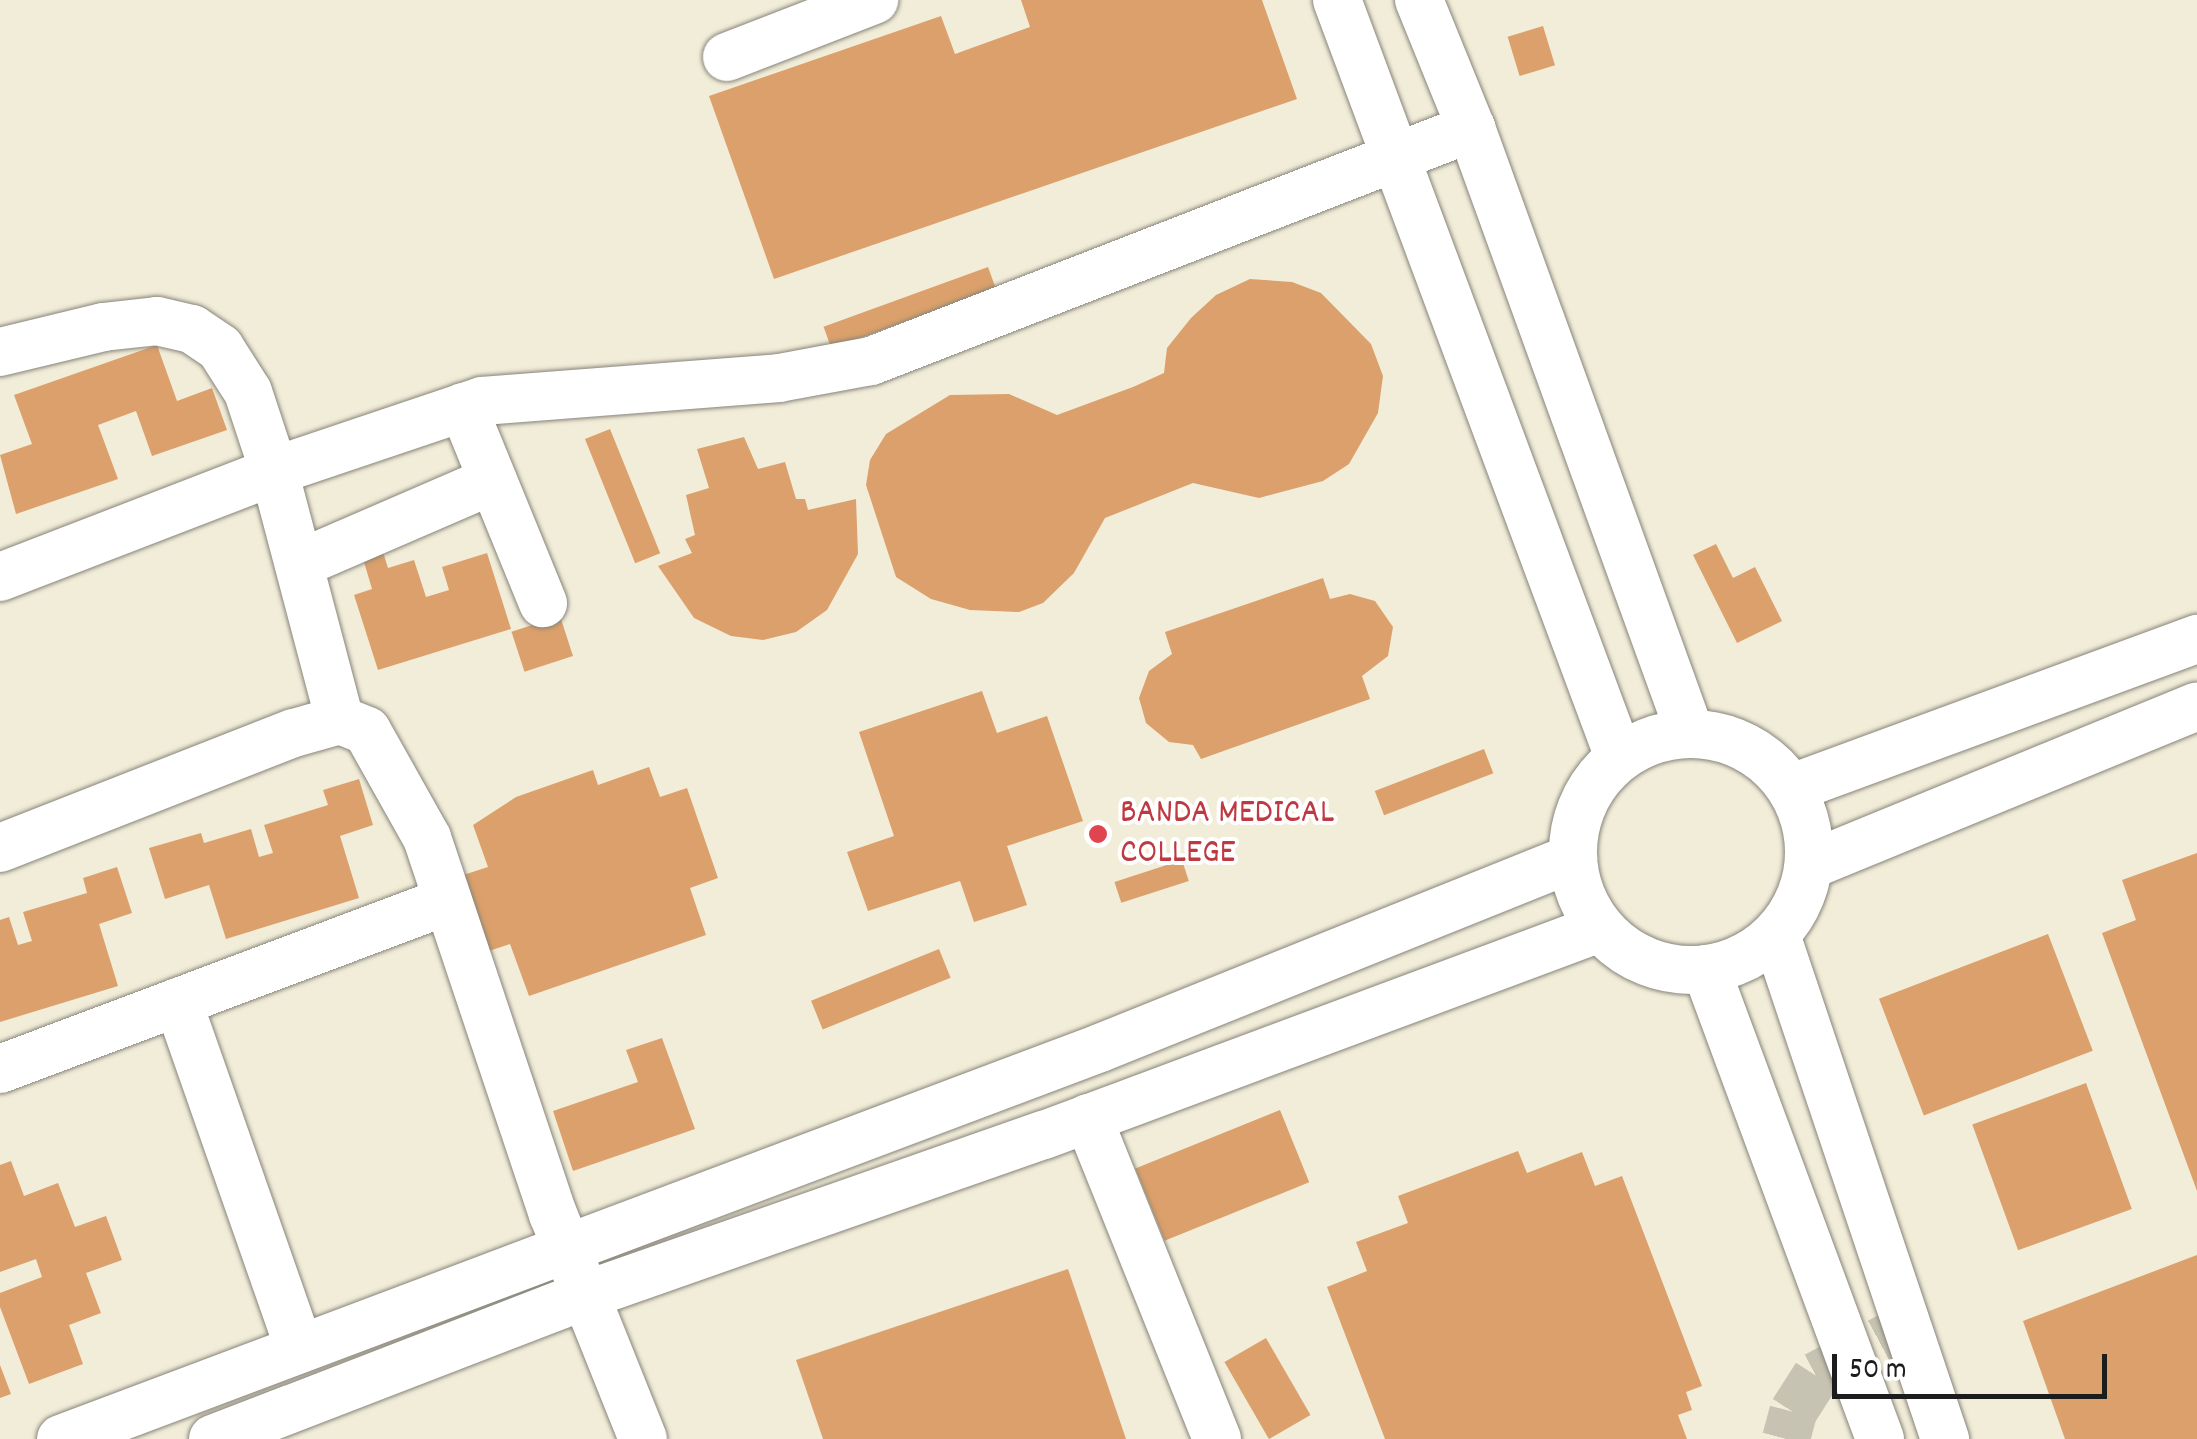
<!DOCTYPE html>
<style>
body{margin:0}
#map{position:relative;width:2197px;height:1439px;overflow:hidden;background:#f2edd9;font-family:Dekko,sans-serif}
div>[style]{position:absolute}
.building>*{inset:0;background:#dba06b;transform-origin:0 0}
.minor-tunnel>*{height:48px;margin-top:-24px;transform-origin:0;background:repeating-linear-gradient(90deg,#c7c3b3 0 48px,transparent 0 72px)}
.roads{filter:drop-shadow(0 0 2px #87847a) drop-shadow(0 0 2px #87847a)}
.minor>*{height:48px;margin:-24px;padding:0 24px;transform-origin:24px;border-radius:24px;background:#fff}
.minor>.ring{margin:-24px;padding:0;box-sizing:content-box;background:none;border:48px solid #fff;border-radius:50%}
.dots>*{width:28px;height:28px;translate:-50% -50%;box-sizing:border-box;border:5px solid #fff;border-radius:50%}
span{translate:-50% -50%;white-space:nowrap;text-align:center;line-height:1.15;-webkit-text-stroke:8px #fff;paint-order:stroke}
.health-label{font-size:35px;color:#be3a42}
.left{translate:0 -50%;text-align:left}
.scale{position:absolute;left:1832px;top:1354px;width:275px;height:45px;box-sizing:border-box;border:5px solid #1c1c1c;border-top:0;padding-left:12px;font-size:30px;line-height:35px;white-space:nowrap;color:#1c1c1c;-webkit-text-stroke:8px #fff;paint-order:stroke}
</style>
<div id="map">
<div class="building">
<i style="clip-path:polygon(1021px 0,1262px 0,1297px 99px,774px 279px,709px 96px,941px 16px,955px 54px,1030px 27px)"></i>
<i style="left:1543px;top:26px;width:41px;height:37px;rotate:73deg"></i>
<i style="left:988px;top:267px;width:23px;height:175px;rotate:70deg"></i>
<i style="clip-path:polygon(1250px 279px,1292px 282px,1321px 293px,1371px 344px,1383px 376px,1378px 413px,1349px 464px,1323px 481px,1259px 498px,1193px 483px,1105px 518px,1074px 573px,1043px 603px,1019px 612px,970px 610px,931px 599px,896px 577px,866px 485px,870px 460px,886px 434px,950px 395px,1009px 394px,1057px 415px,1133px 387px,1164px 373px,1167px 348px,1191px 318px,1216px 295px)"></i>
<i style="clip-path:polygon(157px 345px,177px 401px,212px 388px,227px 430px,152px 456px,136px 411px,98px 425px,118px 479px,16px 514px,0 455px,32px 444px,14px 395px)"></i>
<i style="left:610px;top:429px;width:134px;height:27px;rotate:68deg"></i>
<i style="clip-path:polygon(744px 437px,758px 469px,785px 462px,796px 499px,805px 499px,808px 510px,856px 499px,858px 554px,827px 610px,796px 632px,763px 640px,731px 636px,694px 618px,658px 566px,692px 553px,685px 539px,695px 535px,686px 495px,709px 488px,697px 449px)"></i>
<i style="clip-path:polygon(379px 539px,388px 568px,414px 560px,426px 597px,449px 590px,442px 567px,487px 553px,511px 629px,378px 670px,354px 595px,372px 589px,359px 545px)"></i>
<i style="clip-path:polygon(1716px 544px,1733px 578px,1755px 567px,1782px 621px,1737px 643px,1693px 555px)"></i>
<i style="clip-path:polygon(1323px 578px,1330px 599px,1350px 594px,1375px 601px,1393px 627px,1388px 656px,1362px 676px,1370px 699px,1201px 759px,1193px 745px,1169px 742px,1146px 723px,1139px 698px,1149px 671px,1172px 654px,1165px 632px)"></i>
<i style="left:560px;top:616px;width:42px;height:51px;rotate:72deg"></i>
<i style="clip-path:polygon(982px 691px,997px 733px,1047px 716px,1083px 821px,1007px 846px,1027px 905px,974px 922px,960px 881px,868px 911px,847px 852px,894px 836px,859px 732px)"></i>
<i style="left:1484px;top:749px;width:26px;height:117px;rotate:69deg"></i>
<i style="clip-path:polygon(649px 767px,660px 797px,687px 788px,718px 878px,690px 888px,706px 935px,529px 996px,510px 944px,480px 954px,454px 878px,488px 867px,473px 825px,516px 797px,593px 770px,598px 785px)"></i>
<i style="clip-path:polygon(359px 779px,373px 825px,340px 836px,359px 898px,226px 939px,209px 885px,165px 899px,149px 848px,201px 833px,204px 843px,251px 829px,259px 857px,273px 853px,264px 825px,328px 805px,323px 790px)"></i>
<i style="clip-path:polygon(2197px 853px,2197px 1191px,2102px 933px,2136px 920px,2122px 880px)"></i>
<i style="left:1182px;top:860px;width:22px;height:71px;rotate:72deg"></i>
<i style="clip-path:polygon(117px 867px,132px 913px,99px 924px,118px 986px,0 1022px,0 920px,9px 917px,18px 945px,32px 941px,23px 912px,87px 893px,83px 878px)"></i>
<i style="left:2048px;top:934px;width:125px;height:181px;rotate:69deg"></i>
<i style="left:939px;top:949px;width:31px;height:138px;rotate:68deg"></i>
<i style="clip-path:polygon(662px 1038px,695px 1129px,573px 1171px,553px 1111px,638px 1082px,626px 1050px)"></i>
<i style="left:2086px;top:1083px;width:134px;height:121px;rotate:70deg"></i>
<i style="left:1280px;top:1110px;width:78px;height:156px;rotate:68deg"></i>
<i style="clip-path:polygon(1518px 1151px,1527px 1173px,1582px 1152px,1595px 1186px,1622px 1176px,1702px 1386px,1686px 1392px,1692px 1410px,1678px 1415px,1687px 1439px,1385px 1439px,1327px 1287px,1367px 1271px,1356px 1242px,1408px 1223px,1398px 1196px)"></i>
<i style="clip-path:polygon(11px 1161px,24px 1196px,58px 1183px,75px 1227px,106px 1216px,122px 1260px,86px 1273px,101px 1313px,69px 1325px,83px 1364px,29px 1384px,0 1307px,0 1293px,42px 1277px,36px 1259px,0 1272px,0 1165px)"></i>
<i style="clip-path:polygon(2197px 1255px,2197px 1439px,2065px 1439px,2023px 1321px)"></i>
<i style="clip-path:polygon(1068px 1269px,1126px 1439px,823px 1439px,796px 1360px)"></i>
<i style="left:1266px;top:1338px;width:89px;height:48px;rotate:60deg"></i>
<i style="clip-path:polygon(0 1365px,11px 1394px,0 1398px)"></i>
</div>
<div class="minor-tunnel">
<i style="left:1786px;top:1439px;width:28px;rotate:-75deg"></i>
<i style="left:1793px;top:1412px;width:43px;rotate:-57.4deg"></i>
<i style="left:1816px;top:1376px;width:103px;rotate:-28.3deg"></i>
</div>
<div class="roads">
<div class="minor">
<i style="left:1337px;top:0;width:808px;rotate:69.57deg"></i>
<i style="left:1419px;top:0;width:138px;rotate:67.9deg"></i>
<i style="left:1471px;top:128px;width:643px;rotate:70.1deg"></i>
<i style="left:727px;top:57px;width:158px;rotate:-21.2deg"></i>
<i style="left:0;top:352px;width:106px;rotate:-13.6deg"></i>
<i style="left:103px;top:327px;width:54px;rotate:-6.3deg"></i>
<i style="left:157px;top:321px;width:36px;rotate:13deg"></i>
<i style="left:192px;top:329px;width:34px;rotate:34deg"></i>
<i style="left:220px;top:348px;width:52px;rotate:57.5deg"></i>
<i style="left:248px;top:392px;width:83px;rotate:71.8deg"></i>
<i style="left:274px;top:471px;width:258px;rotate:75.2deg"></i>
<i style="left:463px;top:407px;width:212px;rotate:67.8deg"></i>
<i style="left:299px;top:564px;width:211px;rotate:-23.4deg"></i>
<i style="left:0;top:577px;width:294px;rotate:-21.1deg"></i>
<i style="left:274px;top:471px;width:219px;rotate:-18.6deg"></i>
<i style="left:482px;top:401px;width:298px;rotate:-4.4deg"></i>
<i style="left:779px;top:378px;width:94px;rotate:-10.5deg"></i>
<i style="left:871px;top:361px;width:644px;rotate:-21.22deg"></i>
<i class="ring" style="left:1573px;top:734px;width:188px;height:188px"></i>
<i style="left:1792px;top:788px;width:432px;rotate:-20.2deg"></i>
<i style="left:0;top:848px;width:316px;rotate:-21.4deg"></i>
<i style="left:294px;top:733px;width:48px;rotate:-15.8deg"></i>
<i style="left:340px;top:720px;width:29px;rotate:22deg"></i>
<i style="left:367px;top:731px;width:123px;rotate:60.7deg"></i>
<i style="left:427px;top:838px;width:397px;rotate:71.5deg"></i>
<i style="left:553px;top:1214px;width:242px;rotate:68.2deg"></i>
<i style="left:1810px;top:865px;width:418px;rotate:-22.3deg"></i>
<i style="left:1776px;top:935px;width:532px;rotate:71.46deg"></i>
<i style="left:1706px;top:969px;width:501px;rotate:69.68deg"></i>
<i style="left:178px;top:1002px;width:367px;rotate:70.7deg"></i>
<i style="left:0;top:1069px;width:478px;rotate:-20.6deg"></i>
<i style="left:1088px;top:1118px;width:346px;rotate:68.1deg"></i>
<i style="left:61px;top:1439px;width:1110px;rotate:-20.62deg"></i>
<i style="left:1100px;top:1048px;width:510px;rotate:-21.88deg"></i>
<i style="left:213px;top:1439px;width:400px;rotate:-21.1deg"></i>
<i style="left:586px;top:1295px;width:485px;rotate:-19.3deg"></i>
<i style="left:1044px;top:1135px;width:593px;rotate:-20.42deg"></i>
</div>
</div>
<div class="dots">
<i style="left:1098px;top:834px;background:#e0444e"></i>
</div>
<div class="health-label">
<span class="left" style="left:1120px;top:834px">BANDA MEDICAL<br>COLLEGE</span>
</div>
<div class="scale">50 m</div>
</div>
